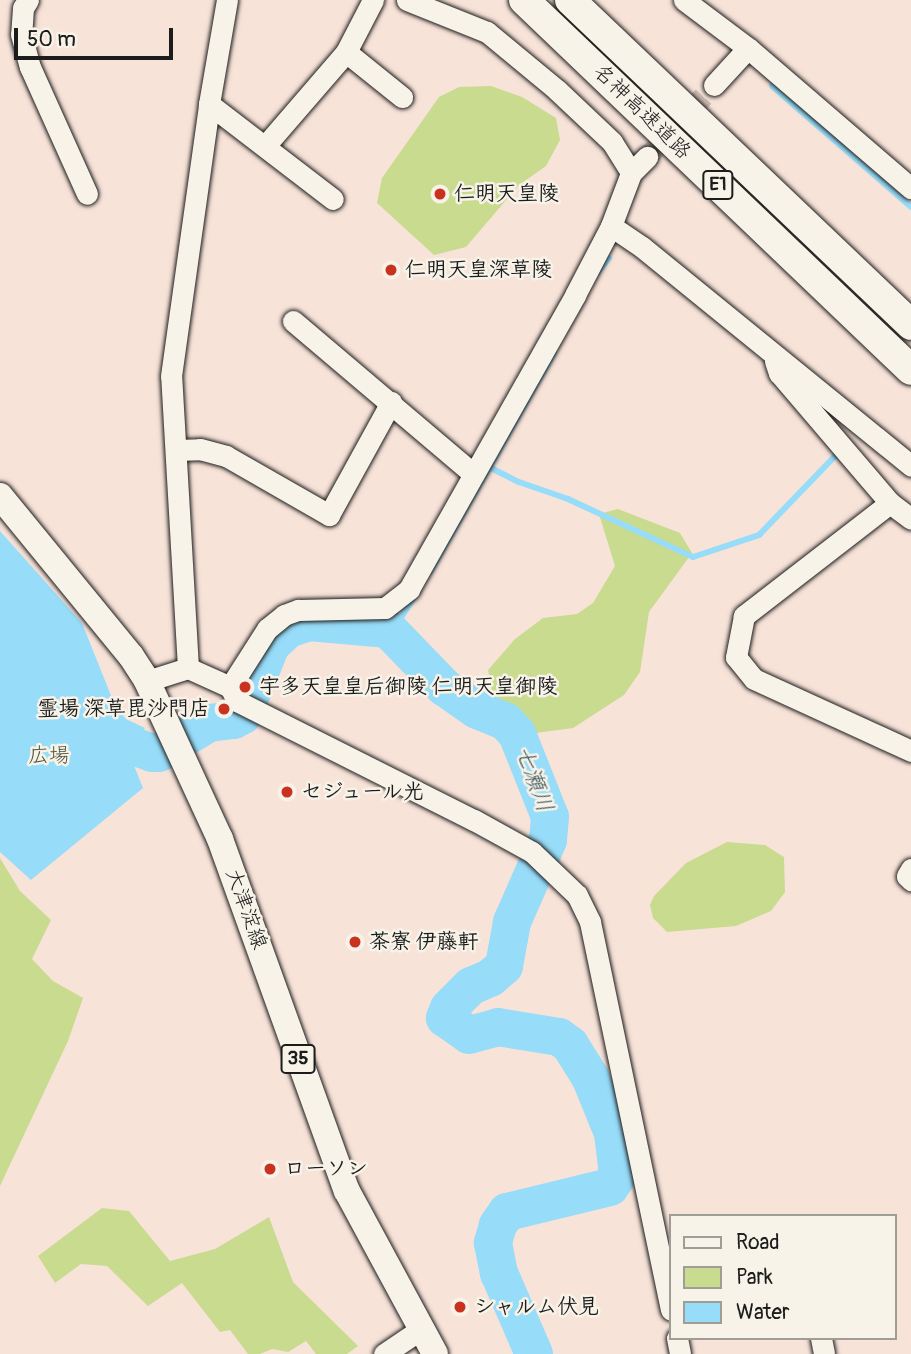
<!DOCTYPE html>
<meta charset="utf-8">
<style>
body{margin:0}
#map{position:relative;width:911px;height:1354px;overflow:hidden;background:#f8e3d9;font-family:Pangolin,"Klee One",sans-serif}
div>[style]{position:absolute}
.green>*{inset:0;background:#c9db8f}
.water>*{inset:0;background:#97dcf9}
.stream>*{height:6px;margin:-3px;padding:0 3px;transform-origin:3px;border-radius:3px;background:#97dcf9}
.river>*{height:38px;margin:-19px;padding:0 19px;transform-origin:19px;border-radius:19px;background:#97dcf9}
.minor-tunnel>*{height:21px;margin-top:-10.5px;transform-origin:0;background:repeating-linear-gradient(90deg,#ccbbb3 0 21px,transparent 0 31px)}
.roads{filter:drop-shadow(0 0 2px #1c1c1c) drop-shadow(0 0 2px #1c1c1c)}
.minor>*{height:21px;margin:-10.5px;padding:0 10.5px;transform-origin:10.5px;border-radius:10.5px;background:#f7f3e8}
.major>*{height:26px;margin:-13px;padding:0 13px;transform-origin:13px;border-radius:13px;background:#f7f3e8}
.highway>*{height:30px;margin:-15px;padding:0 15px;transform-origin:15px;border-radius:15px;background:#f7f3e8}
.dots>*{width:19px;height:19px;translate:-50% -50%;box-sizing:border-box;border:4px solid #f7f3e8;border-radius:50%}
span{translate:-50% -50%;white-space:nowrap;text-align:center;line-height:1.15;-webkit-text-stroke:5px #f7f3e8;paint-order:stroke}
.shield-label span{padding:2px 5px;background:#f7f3e8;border:2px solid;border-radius:5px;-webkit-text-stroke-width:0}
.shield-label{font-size:19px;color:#1c1c1c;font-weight:700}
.street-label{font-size:21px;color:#1c1c1c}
.poi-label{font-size:21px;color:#1c1c1c;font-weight:700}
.left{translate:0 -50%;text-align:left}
.right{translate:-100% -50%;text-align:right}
.park-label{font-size:21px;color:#50553e}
.water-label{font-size:23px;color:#41565e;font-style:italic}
.legend{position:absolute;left:669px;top:1214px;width:228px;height:126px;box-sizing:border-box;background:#f7f3e8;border:2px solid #9f9d96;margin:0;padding:9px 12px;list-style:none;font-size:21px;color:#1c1c1c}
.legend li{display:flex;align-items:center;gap:14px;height:35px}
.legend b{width:35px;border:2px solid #9f9d96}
.scale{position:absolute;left:14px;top:28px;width:159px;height:32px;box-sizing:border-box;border:4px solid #1c1c1c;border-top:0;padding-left:9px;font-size:21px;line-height:24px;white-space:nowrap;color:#1c1c1c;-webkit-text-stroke:5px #f7f3e8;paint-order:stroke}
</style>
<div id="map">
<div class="green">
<i style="clip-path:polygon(491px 86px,522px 97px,556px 118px,560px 140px,546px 166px,519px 185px,466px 247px,434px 255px,377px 203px,382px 178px,439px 97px,459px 87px)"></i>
<i style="clip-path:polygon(618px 509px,680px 533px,692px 553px,649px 612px,640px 672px,624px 695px,573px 728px,528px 734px,494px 705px,488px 670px,515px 639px,543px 618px,577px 614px,593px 603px,615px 566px,599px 514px)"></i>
<i style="clip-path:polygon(727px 842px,765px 845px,784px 857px,785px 892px,771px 911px,736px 926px,667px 932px,653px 918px,650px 905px,654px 896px,686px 863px)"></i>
<i style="clip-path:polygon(0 858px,20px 891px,51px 920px,32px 959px,53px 981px,83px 998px,68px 1041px,0 1186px)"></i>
<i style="clip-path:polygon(102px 1208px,129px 1211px,170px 1261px,215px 1249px,269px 1217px,293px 1282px,358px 1346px,347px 1354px,316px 1354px,306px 1341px,288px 1352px,272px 1349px,260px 1354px,248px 1354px,230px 1330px,220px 1332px,182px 1283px,148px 1306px,107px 1266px,81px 1264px,55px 1283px,38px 1256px)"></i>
</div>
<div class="water">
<i style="clip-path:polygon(0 531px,82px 623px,116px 708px,126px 719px,145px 728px,131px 758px,143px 788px,31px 880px,0 852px)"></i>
</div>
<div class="stream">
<i style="left:772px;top:86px;width:184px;rotate:41deg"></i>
<i style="left:597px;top:273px;width:19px;rotate:-51deg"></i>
<i style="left:491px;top:468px;width:31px;rotate:27deg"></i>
<i style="left:519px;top:482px;width:52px;rotate:19.1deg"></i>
<i style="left:568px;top:499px;width:138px;rotate:24.9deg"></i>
<i style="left:693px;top:557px;width:70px;rotate:-18.4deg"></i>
<i style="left:759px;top:535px;width:114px;rotate:-46.1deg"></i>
<i style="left:430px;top:572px;width:252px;rotate:-60.5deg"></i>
<i style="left:388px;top:629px;width:9px;rotate:-27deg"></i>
<i style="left:396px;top:625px;width:38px;rotate:-57deg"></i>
</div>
<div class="river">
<i style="left:96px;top:718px;width:19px;rotate:54deg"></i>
<i style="left:107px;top:733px;width:14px;rotate:36deg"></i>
<i style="left:118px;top:741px;width:36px;rotate:19deg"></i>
<i style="left:152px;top:753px;width:7px"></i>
<i style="left:159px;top:753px;width:58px;rotate:-31deg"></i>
<i style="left:209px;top:723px;width:25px;rotate:-7deg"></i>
<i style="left:234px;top:720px;width:10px;rotate:-29deg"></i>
<i style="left:243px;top:715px;width:75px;rotate:-68.2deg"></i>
<i style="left:271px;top:645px;width:23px;rotate:-43deg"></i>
<i style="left:288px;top:629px;width:22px;rotate:-18deg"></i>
<i style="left:309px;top:622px;width:79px;rotate:5.1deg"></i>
<i style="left:388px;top:629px;width:81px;rotate:46deg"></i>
<i style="left:444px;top:687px;width:40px;rotate:34.9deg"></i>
<i style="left:477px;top:710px;width:31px;rotate:22deg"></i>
<i style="left:506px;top:722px;width:16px;rotate:47deg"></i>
<i style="left:517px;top:734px;width:89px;rotate:68.3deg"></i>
<i style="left:550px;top:817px;width:23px;rotate:95deg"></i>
<i style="left:548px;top:840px;width:90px;rotate:113.7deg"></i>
<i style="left:512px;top:922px;width:45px;rotate:100.3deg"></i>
<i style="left:504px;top:966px;width:18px;rotate:139deg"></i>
<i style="left:490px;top:978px;width:21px;rotate:157deg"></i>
<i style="left:471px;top:986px;width:31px;rotate:135deg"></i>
<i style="left:449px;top:1008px;width:11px;rotate:112deg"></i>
<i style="left:445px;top:1018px;width:29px;rotate:35deg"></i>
<i style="left:469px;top:1035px;width:30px;rotate:-15deg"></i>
<i style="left:498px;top:1027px;width:62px;rotate:9.3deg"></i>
<i style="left:559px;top:1037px;width:14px;rotate:36deg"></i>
<i style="left:570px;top:1045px;width:40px;rotate:58deg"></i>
<i style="left:591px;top:1079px;width:58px;rotate:67.8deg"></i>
<i style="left:613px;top:1133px;width:42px;rotate:83.2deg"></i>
<i style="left:618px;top:1175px;width:14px;rotate:124deg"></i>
<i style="left:610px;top:1187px;width:106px;rotate:166.4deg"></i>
<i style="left:507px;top:1212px;width:16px;rotate:125deg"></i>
<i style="left:498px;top:1225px;width:19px;rotate:106deg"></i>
<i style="left:493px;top:1243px;width:31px;rotate:79deg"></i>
<i style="left:499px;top:1273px;width:88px;rotate:66.6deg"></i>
</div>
<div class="minor-tunnel">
<i style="left:647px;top:157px;width:98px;rotate:-47.1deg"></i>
</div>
<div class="roads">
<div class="minor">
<i style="left:28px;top:0;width:9px;rotate:122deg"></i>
<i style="left:23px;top:8px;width:26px;rotate:94deg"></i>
<i style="left:21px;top:34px;width:34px;rotate:75deg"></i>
<i style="left:30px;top:67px;width:139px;rotate:65.8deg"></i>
<i style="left:407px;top:0;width:86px;rotate:21.8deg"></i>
<i style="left:487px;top:32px;width:91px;rotate:39.6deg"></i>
<i style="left:557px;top:90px;width:76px;rotate:43.4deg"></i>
<i style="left:612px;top:142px;width:36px;rotate:58deg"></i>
<i style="left:684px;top:0;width:80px;rotate:36.9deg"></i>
<i style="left:748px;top:48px;width:215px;rotate:40.7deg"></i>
<i style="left:346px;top:52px;width:72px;rotate:38.8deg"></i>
<i style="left:714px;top:85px;width:50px;rotate:-47.4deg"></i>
<i style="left:209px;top:104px;width:156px;rotate:37.5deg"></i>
<i style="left:265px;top:146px;width:124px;rotate:-49.2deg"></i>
<i style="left:346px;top:52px;width:59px;rotate:-62.6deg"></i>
<i style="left:611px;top:226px;width:37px;rotate:34deg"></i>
<i style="left:642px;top:247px;width:347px;rotate:39.1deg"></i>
<i style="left:293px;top:321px;width:235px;rotate:40.3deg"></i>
<i style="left:775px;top:361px;width:13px;rotate:72deg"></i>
<i style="left:779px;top:373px;width:171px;rotate:49.5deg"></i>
<i style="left:890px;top:503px;width:26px;rotate:37deg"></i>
<i style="left:176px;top:450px;width:24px;rotate:-2deg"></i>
<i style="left:200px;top:449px;width:27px;rotate:15deg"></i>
<i style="left:226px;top:456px;width:119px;rotate:29.8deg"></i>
<i style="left:329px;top:515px;width:129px;rotate:-61.2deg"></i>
<i style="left:890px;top:503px;width:185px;rotate:142.3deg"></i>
<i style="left:744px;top:616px;width:42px;rotate:101deg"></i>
<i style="left:736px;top:657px;width:28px;rotate:51deg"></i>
<i style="left:754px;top:679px;width:173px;rotate:24.6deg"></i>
<i style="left:188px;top:668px;width:292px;rotate:-93.3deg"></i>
<i style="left:171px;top:376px;width:275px;rotate:-82deg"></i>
<i style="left:209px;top:104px;width:106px;rotate:-80.2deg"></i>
<i style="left:147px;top:681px;width:43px;rotate:-17.6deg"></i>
<i style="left:188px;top:668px;width:46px;rotate:24.3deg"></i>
<i style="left:230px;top:687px;width:16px;rotate:63deg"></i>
<i style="left:237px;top:701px;width:265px;rotate:26.7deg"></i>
<i style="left:474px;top:820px;width:66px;rotate:28.9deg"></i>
<i style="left:532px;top:852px;width:62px;rotate:43.7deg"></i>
<i style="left:577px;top:895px;width:30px;rotate:64deg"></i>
<i style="left:590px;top:922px;width:396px;rotate:78.2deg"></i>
<i style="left:230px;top:687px;width:69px;rotate:-57.5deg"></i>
<i style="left:267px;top:629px;width:22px;rotate:-39deg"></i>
<i style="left:284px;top:615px;width:15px;rotate:-20deg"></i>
<i style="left:298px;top:610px;width:87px;rotate:-1.3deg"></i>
<i style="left:385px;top:608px;width:31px;rotate:-38deg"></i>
<i style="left:409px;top:589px;width:338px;rotate:-60.5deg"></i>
<i style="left:575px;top:295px;width:78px;rotate:-62.4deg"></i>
<i style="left:611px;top:226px;width:57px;rotate:-69.3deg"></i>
<i style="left:631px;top:173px;width:23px;rotate:-45deg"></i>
<i style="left:911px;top:869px;width:8px;rotate:120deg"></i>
<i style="left:907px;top:876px;width:6px;rotate:45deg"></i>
<i style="left:677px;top:1338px;width:16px;rotate:79deg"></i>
<i style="left:821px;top:1338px;width:16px;rotate:79deg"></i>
<i style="left:384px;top:1354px;width:45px;rotate:-34deg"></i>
</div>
<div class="major">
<i style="left:0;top:496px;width:207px;rotate:50.7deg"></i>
<i style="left:131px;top:656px;width:30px;rotate:57deg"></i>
<i style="left:147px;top:681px;width:174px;rotate:65.2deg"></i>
<i style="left:220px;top:839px;width:374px;rotate:70.2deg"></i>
<i style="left:347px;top:1191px;width:185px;rotate:61.6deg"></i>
</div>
<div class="highway">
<i style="left:524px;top:0;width:535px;rotate:43.71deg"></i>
<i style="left:570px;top:0;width:471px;rotate:43.6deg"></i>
</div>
</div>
<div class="dots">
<i style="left:440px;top:194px;background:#c8321e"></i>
<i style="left:391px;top:270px;background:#c8321e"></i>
<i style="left:245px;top:687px;background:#c8321e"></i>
<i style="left:224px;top:709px;background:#c8321e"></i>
<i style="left:287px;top:792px;background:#c8321e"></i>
<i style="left:355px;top:942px;background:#c8321e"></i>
<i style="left:270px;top:1169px;background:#c8321e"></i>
<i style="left:460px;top:1307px;background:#c8321e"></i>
</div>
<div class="shield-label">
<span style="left:718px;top:185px">E1</span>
<span style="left:298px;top:1059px">35</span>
</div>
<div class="street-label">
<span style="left:642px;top:112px;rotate:44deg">名神高速道路</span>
<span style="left:246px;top:909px;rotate:70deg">大津淀線</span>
</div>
<div class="poi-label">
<span class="left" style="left:454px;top:194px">仁明天皇陵</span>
<span class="left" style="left:405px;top:270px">仁明天皇深草陵</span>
<span class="left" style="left:259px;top:687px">宇多天皇皇后御陵 仁明天皇御陵</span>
<span class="right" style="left:210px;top:709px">霊場 深草毘沙門店</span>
<span class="left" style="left:301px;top:792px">セジュール光</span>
<span class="left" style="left:369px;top:942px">茶寮 伊藤軒</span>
<span class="left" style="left:284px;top:1169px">ローソン</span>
<span class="left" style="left:474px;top:1307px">シャルム伏見</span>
</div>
<div class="park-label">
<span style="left:49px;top:756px">広場</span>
</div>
<div class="water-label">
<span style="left:534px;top:779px;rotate:70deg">七瀬川</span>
</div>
<ul class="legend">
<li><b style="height:9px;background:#f7f3e8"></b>Road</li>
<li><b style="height:19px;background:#c9db8f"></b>Park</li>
<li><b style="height:19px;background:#97dcf9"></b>Water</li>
</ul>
<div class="scale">50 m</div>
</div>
